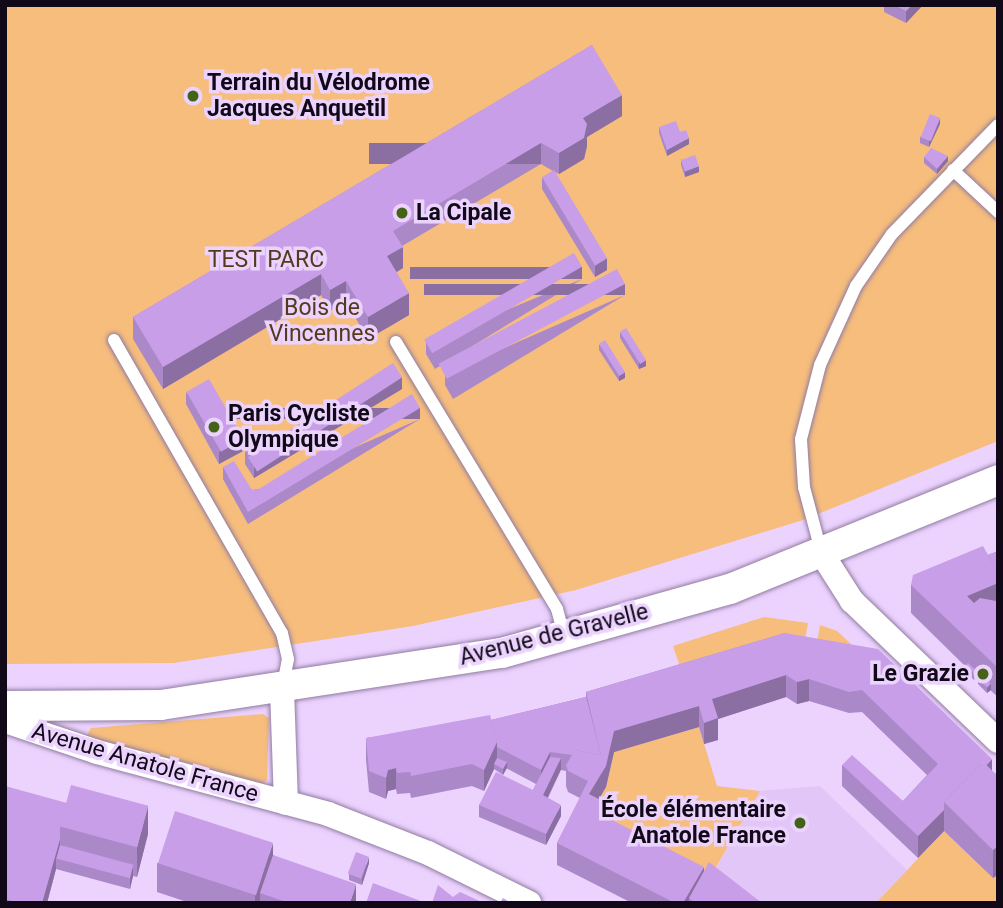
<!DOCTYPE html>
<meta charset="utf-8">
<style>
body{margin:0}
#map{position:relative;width:1003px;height:908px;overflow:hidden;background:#ebd3fe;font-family:Roboto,sans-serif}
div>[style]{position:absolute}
.built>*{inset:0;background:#e2c6f7}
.green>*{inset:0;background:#f6bd7c}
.roads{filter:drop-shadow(0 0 2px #917ba2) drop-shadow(0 0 2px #917ba2)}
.service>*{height:12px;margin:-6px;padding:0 6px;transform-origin:6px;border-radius:6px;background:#fff}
.minor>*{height:24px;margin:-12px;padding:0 12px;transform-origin:12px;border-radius:12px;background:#fff}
.tertiary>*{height:30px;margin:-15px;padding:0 15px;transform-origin:15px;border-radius:15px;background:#fff}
.wall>*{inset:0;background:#ab88c7}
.shaded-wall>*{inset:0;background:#8b6fa2;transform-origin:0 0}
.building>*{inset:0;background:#c79ee7;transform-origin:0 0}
.dots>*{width:19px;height:19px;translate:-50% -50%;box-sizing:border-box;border:4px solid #ebd3fe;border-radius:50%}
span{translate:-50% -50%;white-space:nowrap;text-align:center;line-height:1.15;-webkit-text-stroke:7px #ebd3fe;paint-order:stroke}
.poi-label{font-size:23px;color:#110917;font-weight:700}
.left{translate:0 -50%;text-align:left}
.right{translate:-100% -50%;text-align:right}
.park-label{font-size:23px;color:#533a1c}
.street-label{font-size:23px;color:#110917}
.frame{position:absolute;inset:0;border:7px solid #110917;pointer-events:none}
</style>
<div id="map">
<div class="built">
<i style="clip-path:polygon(820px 786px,907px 870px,876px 903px,696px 903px,760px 791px)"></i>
</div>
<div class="green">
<i style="clip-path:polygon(5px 5px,998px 5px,998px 441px,803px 520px,576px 590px,413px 626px,174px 663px,5px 664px)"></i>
<i style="clip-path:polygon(764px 617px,808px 623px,802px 657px,686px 685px,673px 646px)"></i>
<i style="clip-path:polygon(820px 625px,837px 631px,851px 644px,847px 665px,814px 659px)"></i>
<i style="clip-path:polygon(263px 714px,269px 718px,267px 780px,262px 784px,86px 737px,91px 728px)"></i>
<i style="clip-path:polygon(699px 727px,717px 786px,760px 791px,704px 888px,589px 815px,606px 787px,614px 752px)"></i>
<i style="clip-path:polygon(944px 831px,993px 878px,998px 875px,998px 903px,876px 903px)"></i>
</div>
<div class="roads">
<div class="service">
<i style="left:953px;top:170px;width:62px;rotate:43deg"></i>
<i style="left:114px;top:340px;width:338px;rotate:60.2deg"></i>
<i style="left:282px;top:633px;width:27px;rotate:77deg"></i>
<i style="left:288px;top:659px;width:26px;rotate:101deg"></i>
<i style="left:396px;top:342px;width:312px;rotate:58.9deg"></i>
<i style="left:557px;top:609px;width:27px;rotate:75deg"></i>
<i style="left:821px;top:551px;width:66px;rotate:-104.9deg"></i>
<i style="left:804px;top:487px;width:48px;rotate:-93.6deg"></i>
<i style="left:801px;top:439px;width:76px;rotate:-75.6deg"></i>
<i style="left:820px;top:365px;width:87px;rotate:-65.5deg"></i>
<i style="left:856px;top:286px;width:63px;rotate:-55.3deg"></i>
<i style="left:892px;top:234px;width:152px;rotate:-45.8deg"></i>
</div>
<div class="minor">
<i style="left:822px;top:554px;width:56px;rotate:57.4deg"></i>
<i style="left:852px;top:601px;width:202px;rotate:43.8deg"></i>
<i style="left:282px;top:689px;width:114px;rotate:88deg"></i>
<i style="left:5px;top:721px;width:97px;rotate:18.6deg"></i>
<i style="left:97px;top:752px;width:239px;rotate:15deg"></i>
<i style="left:328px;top:814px;width:107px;rotate:21.3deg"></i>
<i style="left:428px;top:853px;width:113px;rotate:26.3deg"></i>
</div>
<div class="tertiary">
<i style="left:5px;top:706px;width:156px;rotate:-0.4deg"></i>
<i style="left:161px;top:705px;width:345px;rotate:-8.7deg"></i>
<i style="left:502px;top:653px;width:237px;rotate:-15.7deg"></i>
<i style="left:730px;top:589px;width:289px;rotate:-22.1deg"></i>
</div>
</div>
<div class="wall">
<i style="clip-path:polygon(884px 5px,923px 5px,906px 23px,884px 12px)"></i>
<i style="clip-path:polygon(592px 45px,622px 116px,587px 137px,587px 146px,584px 159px,559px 174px,555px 172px,607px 270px,595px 277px,542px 189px,542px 178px,553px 171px,541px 164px,402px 246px,403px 268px,396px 272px,409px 315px,368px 339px,346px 302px,330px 311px,321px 295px,163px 389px,133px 339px,133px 317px)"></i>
<i style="clip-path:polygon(940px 124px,929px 147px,920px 143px,920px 137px)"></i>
<i style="clip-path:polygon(659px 127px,680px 132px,689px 144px,667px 156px,659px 133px)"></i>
<i style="clip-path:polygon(924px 157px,948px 161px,937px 174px,924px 163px)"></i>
<i style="clip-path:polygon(681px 159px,699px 172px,685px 177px,681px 165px)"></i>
<i style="clip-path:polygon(582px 279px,435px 369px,426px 354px,426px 343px)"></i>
<i style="clip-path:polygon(625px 295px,453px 399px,445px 385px,445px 374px)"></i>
<i style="clip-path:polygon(620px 332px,646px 366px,639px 369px,620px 338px)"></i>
<i style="clip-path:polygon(599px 344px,625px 378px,619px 381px,599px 350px)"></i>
<i style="clip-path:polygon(402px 389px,254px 478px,245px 464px,245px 452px)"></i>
<i style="clip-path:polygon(186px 392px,243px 451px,219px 464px,186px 404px)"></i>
<i style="clip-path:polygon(420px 419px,248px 524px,223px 479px,223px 467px,252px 490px,259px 489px)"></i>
<i style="clip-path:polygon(998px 551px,998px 697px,990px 690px,987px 693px,978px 684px,978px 678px,976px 676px,974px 680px,965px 672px,965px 666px,911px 613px,911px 585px)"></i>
<i style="clip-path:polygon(785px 633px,992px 771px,998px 776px,998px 875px,993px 878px,944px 831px,918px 858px,842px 786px,842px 765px,903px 801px,927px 775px,862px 712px,849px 713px,809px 701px,797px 704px,786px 697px,718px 719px,718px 740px,704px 744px,699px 727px,614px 752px,606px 787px,599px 799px,614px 822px,762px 903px,632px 903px,557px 865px,557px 843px,580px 798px,568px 792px,566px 786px,566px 771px,561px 770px,548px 798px,561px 816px,546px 845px,479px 817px,479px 805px,533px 790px,536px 784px,506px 768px,503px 775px,494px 769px,484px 791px,472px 786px,411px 798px,410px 793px,397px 794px,396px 789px,388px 791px,386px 799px,369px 792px,366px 760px,366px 738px,491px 720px,586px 697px,586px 692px)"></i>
<i style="clip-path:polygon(5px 786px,148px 834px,137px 877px,133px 876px,130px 889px,56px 869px,47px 903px,5px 903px)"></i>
<i style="clip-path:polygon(273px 855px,356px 901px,356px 903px,190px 903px,157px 892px,157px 863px)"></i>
<i style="clip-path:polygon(369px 863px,362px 885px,349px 880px,349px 874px)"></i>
</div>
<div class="shaded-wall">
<i style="clip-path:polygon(912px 5px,923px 5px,906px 23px,906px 11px)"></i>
<i style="clip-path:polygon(622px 95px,622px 116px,587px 137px,587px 146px,584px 159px,559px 174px,559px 153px,583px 118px)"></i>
<i style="clip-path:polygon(940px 118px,940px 124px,929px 147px,929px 141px)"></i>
<i style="clip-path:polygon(689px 138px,689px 144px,667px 156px,667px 150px)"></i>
<i style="left:541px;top:143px;width:21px;height:172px;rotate:90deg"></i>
<i style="clip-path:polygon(948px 156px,948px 161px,937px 174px,937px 169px)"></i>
<i style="clip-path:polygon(699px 166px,699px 172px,685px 177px,685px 171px)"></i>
<i style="clip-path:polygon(403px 247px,403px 268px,387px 278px,387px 256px)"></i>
<i style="clip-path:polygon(607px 258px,607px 270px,595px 277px,595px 266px)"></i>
<i style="left:582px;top:267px;width:12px;height:172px;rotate:90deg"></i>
<i style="clip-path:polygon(321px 274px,321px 295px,163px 389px,163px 367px)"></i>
<i style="clip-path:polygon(346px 281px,346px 302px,330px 311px,330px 290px)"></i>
<i style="left:625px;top:284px;width:11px;height:201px;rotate:90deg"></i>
<i style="clip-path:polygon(409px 293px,409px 315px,368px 339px,368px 317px)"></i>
<i style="clip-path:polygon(646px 360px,646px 366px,639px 369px,639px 363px)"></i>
<i style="clip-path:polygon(625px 372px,625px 378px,619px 381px,619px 376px)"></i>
<i style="clip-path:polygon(402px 377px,402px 389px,254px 478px,254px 467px)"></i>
<i style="left:420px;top:408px;width:11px;height:201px;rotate:90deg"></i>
<i style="clip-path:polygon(243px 439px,243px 451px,219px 464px,219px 452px)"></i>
<i style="clip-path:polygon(998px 583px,998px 612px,967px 624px,967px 596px)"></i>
<i style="clip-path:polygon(786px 675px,786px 697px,718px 719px,718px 740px,704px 744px,704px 723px,712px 699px)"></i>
<i style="clip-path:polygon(809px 679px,809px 701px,797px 704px,797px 682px)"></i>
<i style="clip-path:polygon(991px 684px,991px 690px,987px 693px,987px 687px)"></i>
<i style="clip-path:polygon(699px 706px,699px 727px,614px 752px,606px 787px,589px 815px,589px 794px,614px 731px)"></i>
<i style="clip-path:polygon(497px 742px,497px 764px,494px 764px,494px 769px,484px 791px,484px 770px)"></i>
<i style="clip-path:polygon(550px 752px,550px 769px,541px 786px,541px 770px)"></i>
<i style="clip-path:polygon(561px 758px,561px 769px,543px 807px,543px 795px)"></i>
<i style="clip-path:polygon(992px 759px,992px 781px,948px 806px)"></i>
<i style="clip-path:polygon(507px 762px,507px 768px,503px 775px,503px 769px)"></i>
<i style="clip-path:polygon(396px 768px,396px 789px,388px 791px,386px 799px,386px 778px,388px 770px)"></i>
<i style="clip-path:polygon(148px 805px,148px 834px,137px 877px,137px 848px)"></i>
<i style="clip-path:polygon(561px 805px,561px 816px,546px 845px,546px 834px)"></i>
<i style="clip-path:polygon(614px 807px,614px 828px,608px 818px)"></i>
<i style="clip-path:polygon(944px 810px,944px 831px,918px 858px,918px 836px)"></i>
<i style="clip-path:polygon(60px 839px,60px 856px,56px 858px,56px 869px,47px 903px,42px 903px)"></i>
<i style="clip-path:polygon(273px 843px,273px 872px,260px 893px,260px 903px,255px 903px,255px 896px)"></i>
<i style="clip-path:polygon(997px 846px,997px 875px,993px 878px,993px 850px)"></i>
<i style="clip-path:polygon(369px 857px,369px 863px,362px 885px,362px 879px)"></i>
<i style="clip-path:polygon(133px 865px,133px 876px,130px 889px,130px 878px)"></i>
<i style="clip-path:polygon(704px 867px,704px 888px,689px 898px,689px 903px,683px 903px)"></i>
<i style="clip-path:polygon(356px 884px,356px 903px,350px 903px)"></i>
</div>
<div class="building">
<i style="clip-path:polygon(894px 5px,912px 5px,906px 11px)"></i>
<i style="clip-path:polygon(592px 45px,622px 95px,583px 118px,587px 124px,584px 138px,559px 153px,541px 143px,393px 231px,403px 247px,387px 256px,409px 293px,368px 317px,346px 281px,330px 290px,321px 274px,163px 367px,133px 317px)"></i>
<i style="left:930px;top:114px;width:11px;height:25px;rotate:22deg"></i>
<i style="clip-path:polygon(676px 121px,680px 132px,686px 130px,689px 138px,667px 150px,659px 127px)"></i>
<i style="clip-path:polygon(931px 148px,948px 156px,937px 169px,924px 157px)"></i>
<i style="left:695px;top:155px;width:12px;height:15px;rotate:70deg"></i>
<i style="left:554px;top:170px;width:103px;height:14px;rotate:59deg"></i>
<i style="left:574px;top:253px;width:16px;height:173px;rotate:60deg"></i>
<i style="left:617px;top:269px;width:17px;height:202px;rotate:62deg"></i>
<i style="left:626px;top:328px;width:38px;height:7px;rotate:58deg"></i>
<i style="left:605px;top:340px;width:38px;height:7px;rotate:58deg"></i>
<i style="left:393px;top:363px;width:17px;height:173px;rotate:57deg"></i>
<i style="left:209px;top:379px;width:69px;height:26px;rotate:60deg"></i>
<i style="clip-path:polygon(412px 394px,420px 408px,248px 512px,223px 467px,234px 461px,252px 490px,259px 489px)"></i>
<i style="clip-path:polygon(983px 546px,998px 573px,998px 583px,967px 596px,974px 603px,980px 598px,996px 601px,998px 600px,998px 668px,911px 585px,913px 575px)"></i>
<i style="clip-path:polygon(998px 551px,998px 573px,988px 555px)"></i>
<i style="clip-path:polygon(785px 633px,878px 649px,992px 759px,986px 766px,983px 762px,944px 802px,944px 810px,918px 836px,842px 765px,852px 755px,903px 801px,938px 764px,862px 690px,849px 692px,809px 679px,797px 682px,786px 675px,712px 699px,718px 718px,704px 723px,699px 706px,614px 731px,606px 766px,589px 794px,614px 807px,608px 818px,704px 867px,683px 903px,675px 903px,557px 843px,588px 781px,568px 771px,566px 765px,575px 750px,601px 755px,586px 692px)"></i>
<i style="left:968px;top:663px;width:11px;height:4px;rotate:41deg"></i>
<i style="left:981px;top:675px;width:13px;height:5px;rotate:42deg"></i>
<i style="clip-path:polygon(586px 697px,601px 755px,575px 750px,572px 755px,550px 752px,541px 770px,497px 747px,497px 742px,491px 720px)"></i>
<i style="clip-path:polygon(490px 715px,497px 742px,484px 770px,472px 764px,411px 776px,410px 772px,397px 773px,396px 768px,388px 770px,386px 778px,369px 771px,366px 738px)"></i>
<i style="clip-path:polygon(550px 757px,561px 758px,543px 795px,561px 805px,546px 834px,479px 805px,496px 772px,533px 790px)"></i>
<i style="clip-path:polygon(497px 758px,507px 762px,503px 769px,494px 764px)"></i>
<i style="clip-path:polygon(983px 762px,998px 776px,998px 846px,993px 850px,944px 802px)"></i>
<i style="left:71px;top:785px;width:80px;height:43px;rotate:15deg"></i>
<i style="clip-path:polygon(5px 786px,67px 803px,60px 827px,60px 839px,42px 903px,19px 903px,5px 899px)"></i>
<i style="left:175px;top:811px;width:103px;height:55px;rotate:18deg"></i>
<i style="left:60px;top:845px;width:76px;height:14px;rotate:15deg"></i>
<i style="left:356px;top:852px;width:14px;height:23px;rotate:21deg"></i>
<i style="clip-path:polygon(273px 855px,356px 884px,350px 903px,289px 903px,260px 893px)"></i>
<i style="clip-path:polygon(709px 862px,762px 903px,695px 903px,689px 898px)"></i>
<i style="clip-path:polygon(373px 883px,426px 903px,366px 903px)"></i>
<i style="clip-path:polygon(438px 885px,453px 897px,460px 892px,484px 903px,432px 903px)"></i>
<i style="clip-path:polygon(503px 898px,511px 903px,500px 903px)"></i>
</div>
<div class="dots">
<i style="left:193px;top:96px;background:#446317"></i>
<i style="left:402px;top:213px;background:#446317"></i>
<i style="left:214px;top:427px;background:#446317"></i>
<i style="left:983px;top:674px;background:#446317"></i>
<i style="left:800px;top:823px;background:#446317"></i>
</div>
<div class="poi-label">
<span class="left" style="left:207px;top:96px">Terrain du Vélodrome<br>Jacques Anquetil</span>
<span class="left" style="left:416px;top:213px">La Cipale</span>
<span class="left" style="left:228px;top:427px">Paris Cycliste<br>Olympique</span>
<span class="right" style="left:969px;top:674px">Le Grazie</span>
<span class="right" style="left:786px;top:823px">École élémentaire<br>Anatole France</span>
</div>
<div class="park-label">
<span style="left:266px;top:260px">TEST PARC</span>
<span style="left:322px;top:321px">Bois de<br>Vincennes</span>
</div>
<div class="street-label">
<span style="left:554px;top:635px;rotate:-14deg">Avenue de Gravelle</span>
<span style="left:145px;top:763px;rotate:16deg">Avenue Anatole France</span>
</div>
<div class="frame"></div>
</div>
